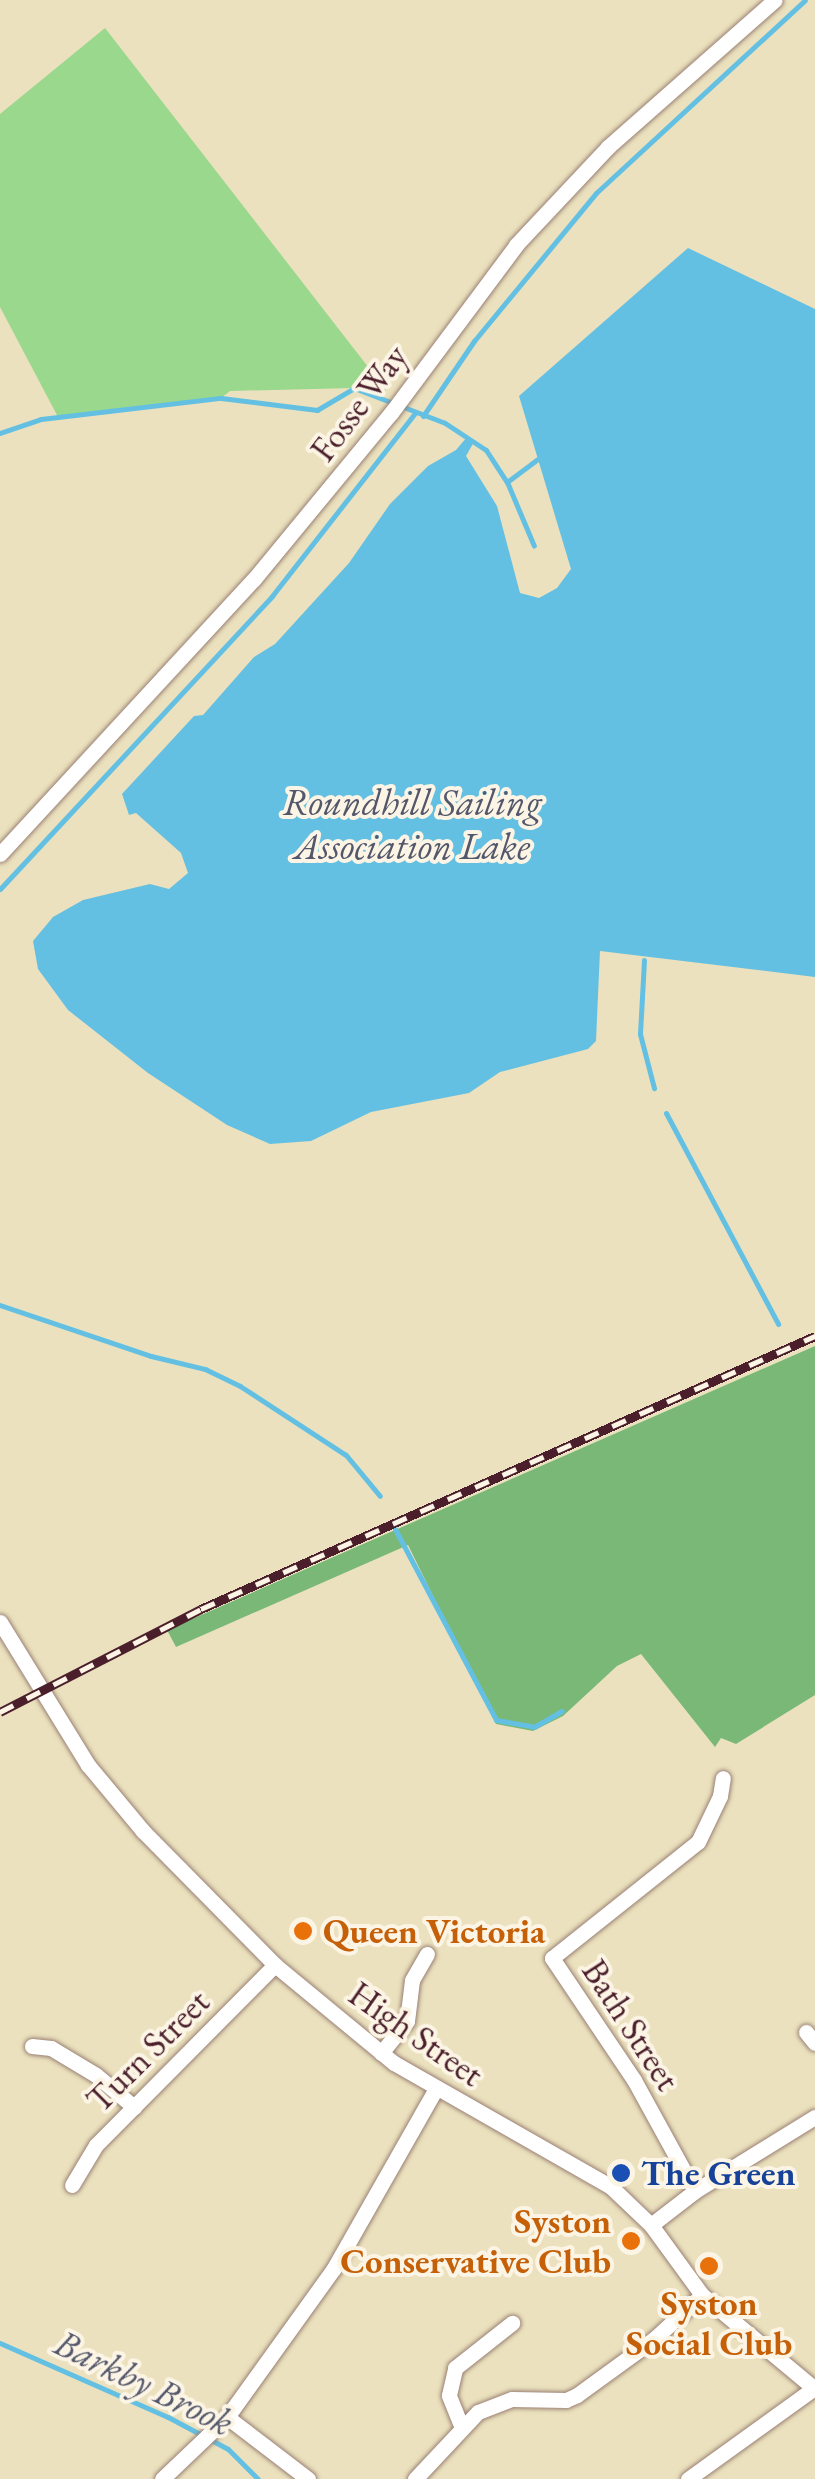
<!DOCTYPE html>
<style>
body{margin:0}
#map{position:relative;width:815px;height:2479px;overflow:hidden;background:#ebe1be;font-family:"EB Garamond",serif}
div>[style]{position:absolute}
.green>*{inset:0;background:#99d88d}
.forest>*{inset:0;background:#7ab878}
.water>*{inset:0;background:#64c0e2}
.stream>*{height:5px;margin:-2.5px;padding:0 2.5px;transform-origin:2.5px;border-radius:2.5px;background:#64c0e2}
.roads{filter:drop-shadow(0 0 2px #9a8074) drop-shadow(0 0 2px #9a8074)}
.minor>*{height:15px;margin:-7.5px;padding:0 7.5px;transform-origin:7.5px;border-radius:7.5px;background:#fff}
.rail>*{height:9px;margin-top:-4.5px;transform-origin:0;background:repeating-linear-gradient(90deg,#fcf5e5 0 15px,#4a1f2b 0 30px);box-sizing:border-box;border-block:2px solid #4a1f2b}
.dots>*{width:28px;height:28px;translate:-50% -50%;box-sizing:border-box;border:5px solid #fcf5e5;border-radius:50%}
span{translate:-50% -50%;white-space:nowrap;text-align:center;line-height:1.15;-webkit-text-stroke:8px #fcf5e5;paint-order:stroke}
.street-label{font-size:35px;color:#4a1f2b}
.food-label{font-size:35px;color:#c56008;font-weight:700}
.left{translate:0 -50%;text-align:left}
.right{translate:-100% -50%;text-align:right}
.transit-label{font-size:35px;color:#164399;font-weight:700}
.water-label{font-size:38px;color:#53576b;font-style:italic}
</style>
<div id="map">
<div class="green">
<i style="clip-path:polygon(105px 28px,386px 390px,381px 397px,354px 388px,230px 391px,221px 398px,58px 417px,0 307px,0 114px)"></i>
</div>
<div class="forest">
<i style="clip-path:polygon(815px 1346px,815px 1695px,736px 1744px,721px 1738px,715px 1747px,641px 1654px,617px 1666px,563px 1716px,533px 1731px,496px 1724px,408px 1545px,176px 1647px,167px 1630px)"></i>
</div>
<div class="water">
<i style="clip-path:polygon(688px 248px,815px 309px,815px 977px,600px 951px,596px 1041px,588px 1049px,500px 1072px,469px 1093px,371px 1112px,311px 1141px,270px 1144px,227px 1125px,148px 1073px,68px 1010px,38px 969px,33px 941px,53px 917px,83px 900px,150px 884px,169px 889px,188px 873px,181px 853px,136px 813px,129px 815px,122px 794px,194px 716px,203px 715px,254px 657px,275px 644px,349px 563px,390px 504px,428px 466px,456px 450px,467px 437px,474px 442px,466px 456px,497px 506px,520px 593px,539px 598px,557px 588px,571px 569px,519px 396px)"></i>
</div>
<div class="stream">
<i style="left:423px;top:416px;width:91px;rotate:-55.8deg"></i>
<i style="left:474px;top:341px;width:192px;rotate:-50.5deg"></i>
<i style="left:596px;top:193px;width:284px;rotate:-42.7deg"></i>
<i style="left:0;top:433px;width:43px;rotate:-18.9deg"></i>
<i style="left:41px;top:419px;width:181px;rotate:-6.7deg"></i>
<i style="left:221px;top:398px;width:97px;rotate:7.1deg"></i>
<i style="left:317px;top:410px;width:43px;rotate:-30.7deg"></i>
<i style="left:354px;top:388px;width:97px;rotate:21deg"></i>
<i style="left:445px;top:423px;width:49px;rotate:33.4deg"></i>
<i style="left:486px;top:450px;width:38px;rotate:57deg"></i>
<i style="left:507px;top:482px;width:69px;rotate:67.1deg"></i>
<i style="left:507px;top:482px;width:38px;rotate:-37deg"></i>
<i style="left:0;top:889px;width:400px;rotate:-47.1deg"></i>
<i style="left:272px;top:596px;width:232px;rotate:-52deg"></i>
<i style="left:644px;top:960px;width:74px;rotate:93.1deg"></i>
<i style="left:640px;top:1034px;width:56px;rotate:75.5deg"></i>
<i style="left:666px;top:1113px;width:239px;rotate:62deg"></i>
<i style="left:0;top:1305px;width:159px;rotate:18.7deg"></i>
<i style="left:151px;top:1356px;width:56px;rotate:13.5deg"></i>
<i style="left:205px;top:1369px;width:39px;rotate:26deg"></i>
<i style="left:240px;top:1386px;width:126px;rotate:33.1deg"></i>
<i style="left:346px;top:1455px;width:53px;rotate:50.3deg"></i>
<i style="left:395px;top:1529px;width:216px;rotate:62.1deg"></i>
<i style="left:496px;top:1720px;width:39px;rotate:10deg"></i>
<i style="left:534px;top:1727px;width:32px;rotate:-30deg"></i>
<i style="left:0;top:2343px;width:184px;rotate:23.8deg"></i>
<i style="left:168px;top:2417px;width:68px;rotate:28.1deg"></i>
<i style="left:228px;top:2449px;width:42px;rotate:45deg"></i>
</div>
<div class="roads">
<div class="minor">
<i style="left:0;top:854px;width:374px;rotate:-47.3deg"></i>
<i style="left:254px;top:579px;width:215px;rotate:-50.5deg"></i>
<i style="left:391px;top:413px;width:209px;rotate:-53.3deg"></i>
<i style="left:516px;top:245px;width:134px;rotate:-46.8deg"></i>
<i style="left:608px;top:147px;width:222px;rotate:-41.4deg"></i>
<i style="left:0;top:1622px;width:168px;rotate:58.4deg"></i>
<i style="left:88px;top:1765px;width:86px;rotate:50.2deg"></i>
<i style="left:143px;top:1831px;width:188px;rotate:45.4deg"></i>
<i style="left:275px;top:1965px;width:154px;rotate:39.5deg"></i>
<i style="left:394px;top:2063px;width:249px;rotate:29.7deg"></i>
<i style="left:610px;top:2186px;width:57px;rotate:43.6deg"></i>
<i style="left:651px;top:2225px;width:87px;rotate:53.9deg"></i>
<i style="left:702px;top:2295px;width:147px;rotate:39.8deg"></i>
<i style="left:806px;top:2032px;width:14px;rotate:51deg"></i>
<i style="left:32px;top:2046px;width:19px;rotate:6deg"></i>
<i style="left:51px;top:2048px;width:52px;rotate:31deg"></i>
<i style="left:96px;top:2075px;width:50px;rotate:40.1deg"></i>
<i style="left:381px;top:2053px;width:41px;rotate:-50.9deg"></i>
<i style="left:407px;top:2021px;width:41px;rotate:-83deg"></i>
<i style="left:412px;top:1980px;width:30px;rotate:-60deg"></i>
<i style="left:72px;top:2185px;width:47px;rotate:-59deg"></i>
<i style="left:96px;top:2145px;width:254px;rotate:-45.2deg"></i>
<i style="left:695px;top:2191px;width:127px;rotate:-118.8deg"></i>
<i style="left:634px;top:2080px;width:147px;rotate:-123.9deg"></i>
<i style="left:552px;top:1958px;width:186px;rotate:-38.5deg"></i>
<i style="left:698px;top:1842px;width:51px;rotate:-64.4deg"></i>
<i style="left:720px;top:1796px;width:18px;rotate:-81deg"></i>
<i style="left:651px;top:2225px;width:56px;rotate:-37.7deg"></i>
<i style="left:695px;top:2191px;width:141px;rotate:-31.7deg"></i>
<i style="left:227px;top:2417px;width:102px;rotate:37.4deg"></i>
<i style="left:462px;top:2428px;width:35px;rotate:-112deg"></i>
<i style="left:449px;top:2395px;width:28px;rotate:-77deg"></i>
<i style="left:455px;top:2368px;width:73px;rotate:-38.3deg"></i>
<i style="left:162px;top:2479px;width:90px;rotate:-43.6deg"></i>
<i style="left:227px;top:2417px;width:183px;rotate:-54.3deg"></i>
<i style="left:334px;top:2268px;width:205px;rotate:-60.4deg"></i>
<i style="left:415px;top:2479px;width:92px;rotate:-46.8deg"></i>
<i style="left:478px;top:2412px;width:36px;rotate:-21deg"></i>
<i style="left:512px;top:2399px;width:54px;rotate:1.1deg"></i>
<i style="left:566px;top:2400px;width:12px;rotate:-24deg"></i>
<i style="left:577px;top:2395px;width:95px;rotate:-36deg"></i>
<i style="left:654px;top:2339px;width:65px;rotate:-42.5deg"></i>
<i style="left:688px;top:2479px;width:155px;rotate:-35.8deg"></i>
</div>
</div>
<div class="rail">
<i style="left:0;top:1712px;width:226px;rotate:-27.1deg"></i>
<i style="left:201px;top:1609px;width:672px;rotate:-23.97deg"></i>
</div>
<div class="dots">
<i style="left:303px;top:1931px;background:#e8710a"></i>
<i style="left:621px;top:2173px;background:#1a4fb4"></i>
<i style="left:631px;top:2241px;background:#e8710a"></i>
<i style="left:709px;top:2266px;background:#e8710a"></i>
</div>
<div class="street-label">
<span style="left:359px;top:403px;rotate:-53deg">Fosse Way</span>
<span style="left:631px;top:2025px;rotate:57deg">Bath Street</span>
<span style="left:416px;top:2034px;rotate:35deg">High Street</span>
<span style="left:148px;top:2051px;rotate:-45deg">Turn Street</span>
</div>
<div class="food-label">
<span class="left" style="left:323px;top:1931px">Queen Victoria</span>
<span class="right" style="left:611px;top:2241px">Syston<br>Conservative Club</span>
<span style="left:709px;top:2323px">Syston<br>Social Club</span>
</div>
<div class="transit-label">
<span class="left" style="left:641px;top:2173px">The Green</span>
</div>
<div class="water-label">
<span style="left:412px;top:824px">Roundhill Sailing<br>Association Lake</span>
<span style="left:144px;top:2382px;rotate:26deg">Barkby Brook</span>
</div>
</div>
